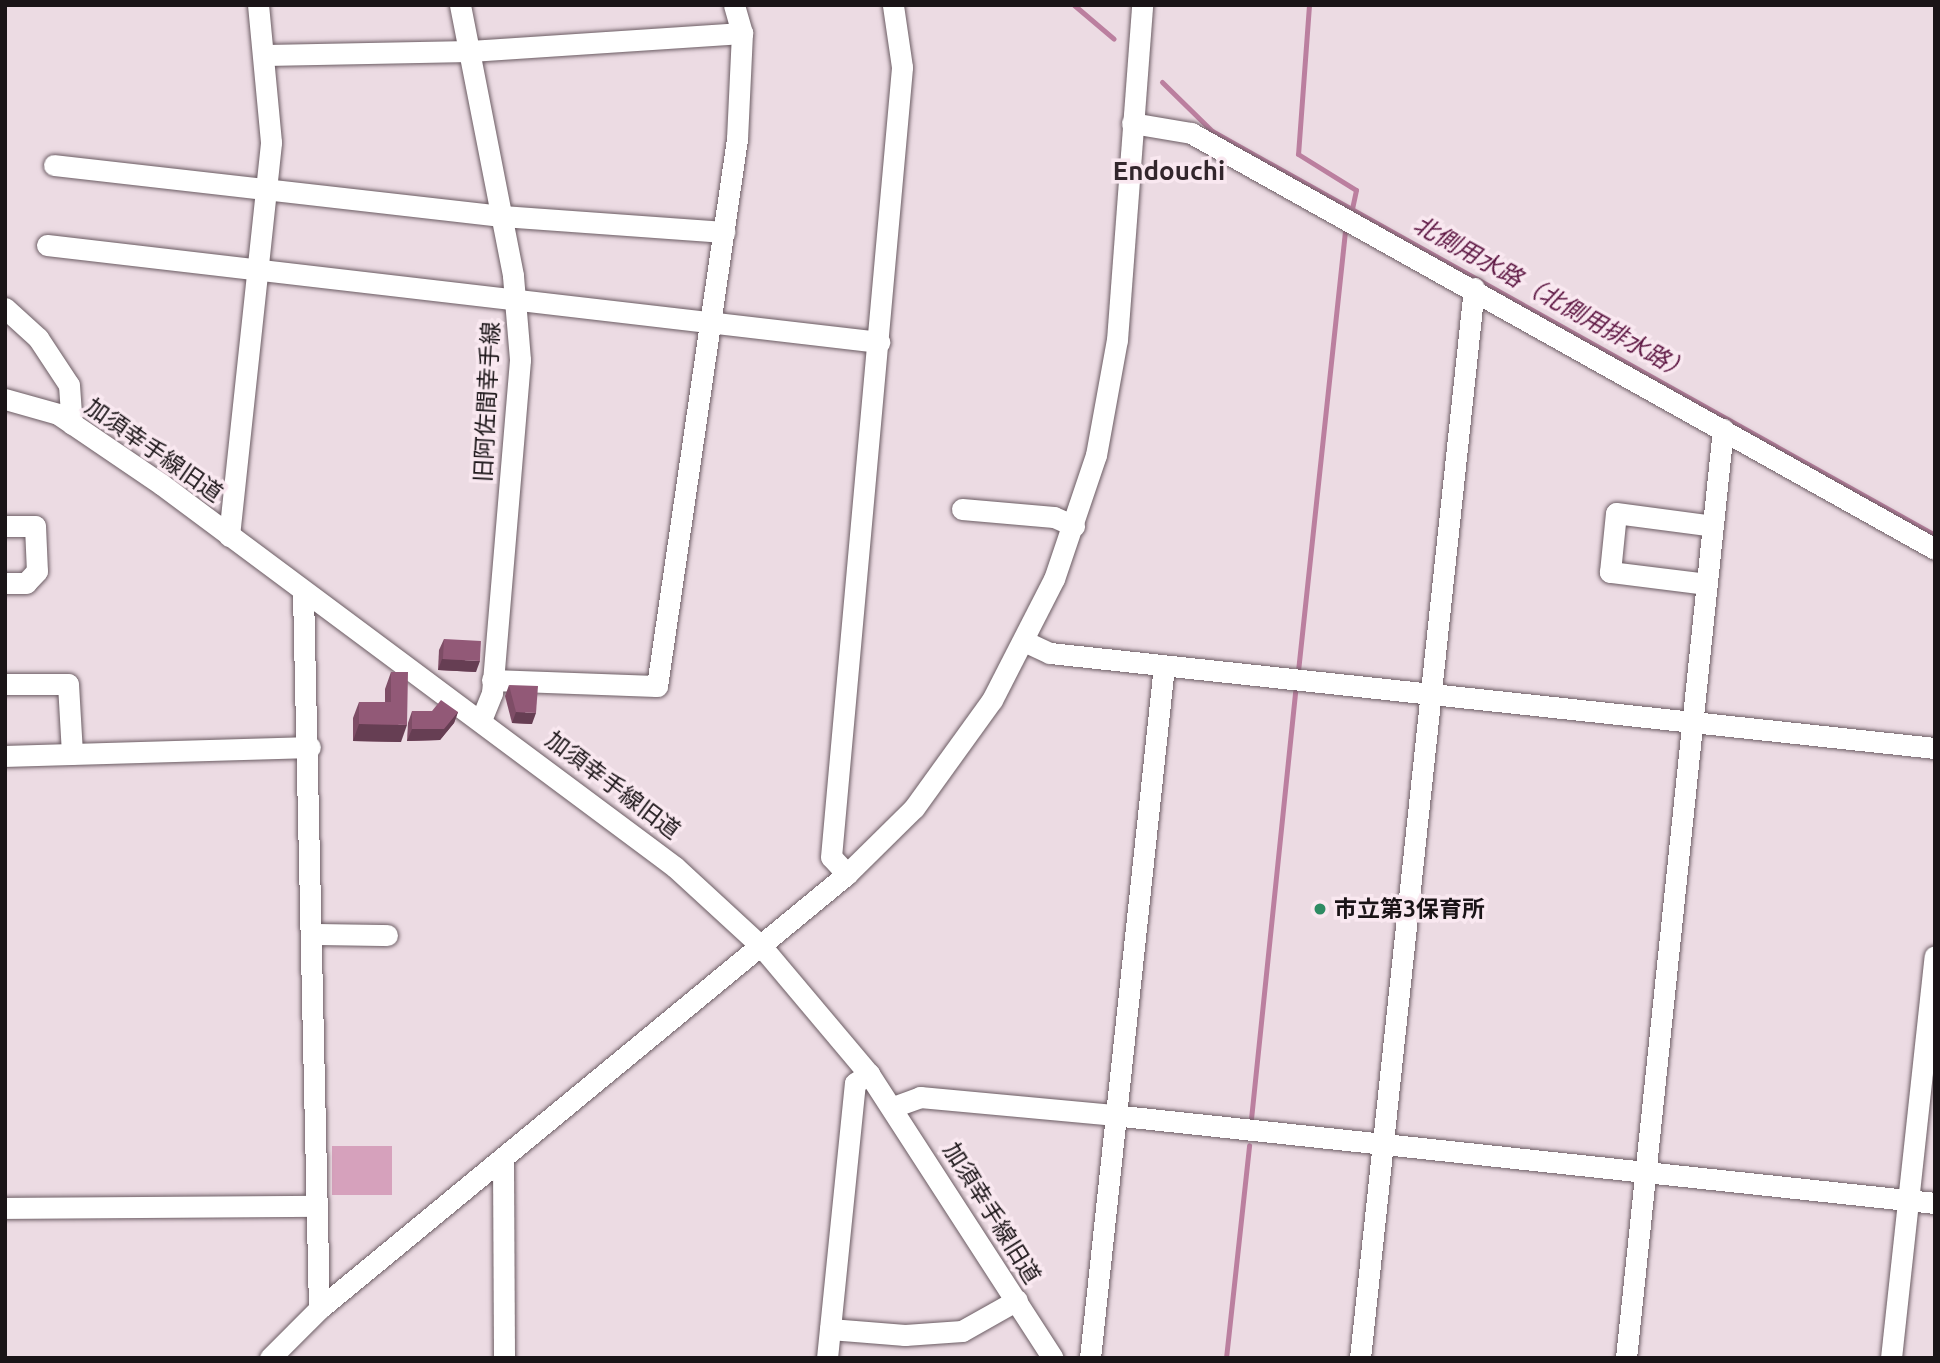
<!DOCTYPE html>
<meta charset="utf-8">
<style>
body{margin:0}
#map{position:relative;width:1940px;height:1363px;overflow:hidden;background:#ecdbe3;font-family:Ubuntu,"Noto Sans JP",sans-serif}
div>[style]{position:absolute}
.green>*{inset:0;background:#d6a1bc;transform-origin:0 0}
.stream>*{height:5px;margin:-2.5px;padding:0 2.5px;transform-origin:2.5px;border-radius:2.5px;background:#bb7f9f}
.roads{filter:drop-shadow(0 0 2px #6b5c63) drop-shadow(0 0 2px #6b5c63)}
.minor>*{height:21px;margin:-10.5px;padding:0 10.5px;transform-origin:10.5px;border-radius:10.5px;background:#fff}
.wall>*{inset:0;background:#7e4d66}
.shaded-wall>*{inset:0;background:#663e53}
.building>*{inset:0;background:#925977;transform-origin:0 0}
.dots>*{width:19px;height:19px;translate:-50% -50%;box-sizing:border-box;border:4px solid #f9e8f0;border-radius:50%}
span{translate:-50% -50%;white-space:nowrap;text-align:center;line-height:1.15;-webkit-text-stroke:7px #f9e8f0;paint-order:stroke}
.street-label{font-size:23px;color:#1a1417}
.poi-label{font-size:23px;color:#1a1417;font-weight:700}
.left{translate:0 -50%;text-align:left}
.water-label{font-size:24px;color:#5d1642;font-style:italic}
.quarter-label{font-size:26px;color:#32262c;font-weight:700}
.frame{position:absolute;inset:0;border:7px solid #1a1417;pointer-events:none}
</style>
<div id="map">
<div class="green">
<i style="left:332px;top:1146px;width:60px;height:49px"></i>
</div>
<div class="stream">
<i style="left:1074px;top:5px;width:52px;rotate:40.4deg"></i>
<i style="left:1309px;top:5px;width:149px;rotate:94.2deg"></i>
<i style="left:1298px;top:154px;width:68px;rotate:31.8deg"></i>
<i style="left:1356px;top:190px;width:19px;rotate:102deg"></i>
<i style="left:1162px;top:82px;width:70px;rotate:44.4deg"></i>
<i style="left:1212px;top:131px;width:828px;rotate:29.2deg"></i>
<i style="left:1298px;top:671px;width:450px;rotate:-83.9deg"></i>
<i style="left:1251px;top:1119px;width:430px;rotate:-84.1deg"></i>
<i style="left:1226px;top:1358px;width:214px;rotate:-83.8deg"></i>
</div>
<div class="roads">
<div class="minor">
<i style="left:460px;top:5px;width:276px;rotate:78.9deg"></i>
<i style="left:513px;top:276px;width:84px;rotate:85.2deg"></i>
<i style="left:520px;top:360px;width:334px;rotate:94.8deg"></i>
<i style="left:492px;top:693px;width:29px;rotate:112deg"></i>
<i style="left:266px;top:55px;width:204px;rotate:-1.1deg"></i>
<i style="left:470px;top:51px;width:273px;rotate:-3.8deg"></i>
<i style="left:1132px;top:123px;width:60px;rotate:9.6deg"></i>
<i style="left:1191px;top:133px;width:852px;rotate:29.21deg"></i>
<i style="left:54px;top:165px;width:451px;rotate:6.5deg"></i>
<i style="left:502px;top:216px;width:223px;rotate:4.1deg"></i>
<i style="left:47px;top:245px;width:838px;rotate:6.65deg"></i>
<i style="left:5px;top:308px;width:45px;rotate:42.3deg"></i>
<i style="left:38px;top:338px;width:56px;rotate:56.6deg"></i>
<i style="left:69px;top:385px;width:39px;rotate:86deg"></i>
<i style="left:5px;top:399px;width:55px;rotate:15.8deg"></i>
<i style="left:58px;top:414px;width:125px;rotate:34.2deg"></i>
<i style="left:161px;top:484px;width:641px;rotate:36.69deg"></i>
<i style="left:675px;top:867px;width:118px;rotate:42.6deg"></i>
<i style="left:762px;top:947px;width:166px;rotate:49.9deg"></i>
<i style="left:869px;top:1074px;width:338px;rotate:57.1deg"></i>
<i style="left:962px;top:509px;width:92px;rotate:5deg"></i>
<i style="left:1054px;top:517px;width:22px;rotate:24deg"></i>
<i style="left:5px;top:526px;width:30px"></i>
<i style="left:35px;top:526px;width:45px;rotate:87.5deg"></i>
<i style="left:37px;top:571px;width:16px;rotate:133deg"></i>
<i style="left:26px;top:583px;width:21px;rotate:180deg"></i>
<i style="left:229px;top:536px;width:396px;rotate:-83.9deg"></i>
<i style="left:271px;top:142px;width:138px;rotate:-95.4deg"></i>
<i style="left:1707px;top:584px;width:98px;rotate:-172.9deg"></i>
<i style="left:1610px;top:572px;width:59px;rotate:-84.2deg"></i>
<i style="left:1616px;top:513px;width:98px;rotate:7.6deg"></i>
<i style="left:303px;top:593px;width:716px;rotate:88.72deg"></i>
<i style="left:1026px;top:642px;width:26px;rotate:25deg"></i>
<i style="left:1050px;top:653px;width:890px;rotate:6.13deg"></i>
<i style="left:492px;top:680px;width:165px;rotate:2.1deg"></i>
<i style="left:657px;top:686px;width:553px;rotate:-81.68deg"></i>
<i style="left:737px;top:139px;width:106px;rotate:-87.3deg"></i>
<i style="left:742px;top:33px;width:29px;rotate:-106deg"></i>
<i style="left:5px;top:684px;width:63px"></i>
<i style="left:68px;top:684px;width:70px;rotate:86.7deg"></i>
<i style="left:5px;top:756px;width:305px;rotate:-1.7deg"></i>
<i style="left:847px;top:874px;width:23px;rotate:-133deg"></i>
<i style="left:831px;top:857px;width:793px;rotate:-84.86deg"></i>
<i style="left:902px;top:67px;width:63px;rotate:-98.3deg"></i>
<i style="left:312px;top:934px;width:75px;rotate:0.8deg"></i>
<i style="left:893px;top:1107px;width:29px;rotate:-20deg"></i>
<i style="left:920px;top:1097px;width:194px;rotate:5.3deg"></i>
<i style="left:1113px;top:1115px;width:827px;rotate:6.11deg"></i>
<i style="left:503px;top:1162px;width:196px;rotate:89.7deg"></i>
<i style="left:5px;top:1208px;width:310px;rotate:-0.4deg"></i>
<i style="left:830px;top:1329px;width:75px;rotate:4.6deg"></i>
<i style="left:905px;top:1335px;width:57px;rotate:-4deg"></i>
<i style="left:962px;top:1331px;width:63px;rotate:-29.4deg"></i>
<i style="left:270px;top:1358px;width:69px;rotate:-45deg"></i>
<i style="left:319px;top:1309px;width:684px;rotate:-39.48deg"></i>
<i style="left:847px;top:874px;width:94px;rotate:-44.6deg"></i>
<i style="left:914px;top:808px;width:133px;rotate:-54.2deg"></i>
<i style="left:992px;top:700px;width:136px;rotate:-62.9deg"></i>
<i style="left:1054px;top:579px;width:131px;rotate:-71.3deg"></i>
<i style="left:1096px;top:455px;width:117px;rotate:-79.7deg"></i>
<i style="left:1117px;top:340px;width:336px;rotate:-85.7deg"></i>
<i style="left:827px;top:1358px;width:276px;rotate:-84.2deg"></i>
<i style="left:855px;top:1083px;width:17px;rotate:-33deg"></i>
<i style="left:1090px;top:1358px;width:696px;rotate:-83.9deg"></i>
<i style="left:1360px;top:1358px;width:1076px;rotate:-83.92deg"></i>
<i style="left:1626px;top:1358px;width:934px;rotate:-84.04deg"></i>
<i style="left:1891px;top:1358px;width:404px;rotate:-83.8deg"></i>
</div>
</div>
<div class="wall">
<i style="clip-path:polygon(444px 639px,476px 672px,438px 670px,439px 650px)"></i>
<i style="clip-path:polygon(391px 672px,401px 742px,353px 741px,353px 718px,359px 702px,385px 702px,385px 689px)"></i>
<i style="clip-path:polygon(509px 685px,532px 724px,512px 723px,505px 696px)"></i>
<i style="clip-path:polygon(412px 711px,432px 711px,458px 712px,454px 723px,440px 740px,407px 741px,408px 723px)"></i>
</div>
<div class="shaded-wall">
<i style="clip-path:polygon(442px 659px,480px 661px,476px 672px,438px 670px)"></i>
<i style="clip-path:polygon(458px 712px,454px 723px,440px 740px,407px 741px,412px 729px)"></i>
<i style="clip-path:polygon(516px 712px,536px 713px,532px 724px,512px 723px)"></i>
<i style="clip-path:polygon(359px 724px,407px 725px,401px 742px,353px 741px)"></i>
</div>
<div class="building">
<i style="left:444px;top:639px;width:37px;height:20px;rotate:3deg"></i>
<i style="clip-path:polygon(391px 672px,408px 672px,407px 725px,359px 724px,359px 702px,391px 702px)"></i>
<i style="clip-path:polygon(509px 685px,538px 686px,536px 713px,516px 712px)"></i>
<i style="clip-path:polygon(441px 700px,458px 712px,444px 729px,412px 729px,412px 711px,432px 711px)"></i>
</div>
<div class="dots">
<i style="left:1320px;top:909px;background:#2e8b63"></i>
</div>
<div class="street-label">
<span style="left:487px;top:402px;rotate:-87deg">旧阿佐間幸手線</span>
<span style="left:154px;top:450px;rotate:35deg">加須幸手線旧道</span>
<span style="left:613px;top:785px;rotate:37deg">加須幸手線旧道</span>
<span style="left:992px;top:1213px;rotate:58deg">加須幸手線旧道</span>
</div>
<div class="poi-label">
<span class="left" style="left:1334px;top:909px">市立第3保育所</span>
</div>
<div class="water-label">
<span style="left:1552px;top:298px;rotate:29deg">北側用水路（北側用排水路）</span>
</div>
<div class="quarter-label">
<span style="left:1169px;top:171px">Endouchi</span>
</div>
<div class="frame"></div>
</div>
